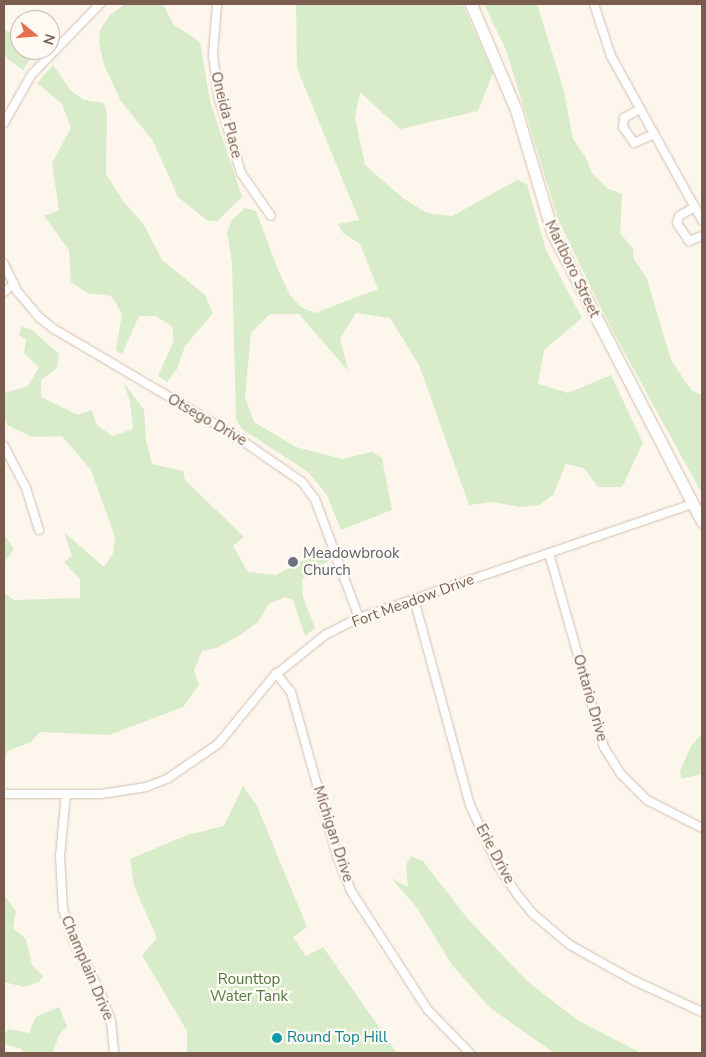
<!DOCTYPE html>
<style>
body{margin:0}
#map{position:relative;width:706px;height:1057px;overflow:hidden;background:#fdf6ec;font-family:"Nunito Sans",sans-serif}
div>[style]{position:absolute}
.green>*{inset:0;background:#d8ecc9}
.roads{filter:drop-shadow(0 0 1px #d1beb0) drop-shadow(0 0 1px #d1beb0)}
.street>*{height:8px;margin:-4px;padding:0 4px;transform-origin:4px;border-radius:4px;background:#fff}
.secondary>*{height:11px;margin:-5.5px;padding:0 5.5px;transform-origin:5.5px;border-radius:5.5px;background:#fff}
.dots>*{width:14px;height:14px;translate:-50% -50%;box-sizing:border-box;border:2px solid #fffaf3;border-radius:50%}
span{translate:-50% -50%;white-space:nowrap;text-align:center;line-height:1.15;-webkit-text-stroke:4.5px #fffaf3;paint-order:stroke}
.street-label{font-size:15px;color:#7a5c4d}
.worship-label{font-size:15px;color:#5b616d}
.left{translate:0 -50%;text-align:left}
.park-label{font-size:15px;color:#537a41}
.culture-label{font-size:15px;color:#0d838f}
.frame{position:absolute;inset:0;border:5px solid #7a5c4d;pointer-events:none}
.north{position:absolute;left:10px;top:10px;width:50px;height:50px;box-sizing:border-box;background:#fffaf3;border:1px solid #cabbb1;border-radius:50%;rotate:107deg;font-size:14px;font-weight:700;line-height:20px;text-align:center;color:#7a5c4d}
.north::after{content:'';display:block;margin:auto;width:18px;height:22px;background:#e76f51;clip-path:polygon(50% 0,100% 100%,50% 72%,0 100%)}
</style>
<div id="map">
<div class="green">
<i style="clip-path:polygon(125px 4px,163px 4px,173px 24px,200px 42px,210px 101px,242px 197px,217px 221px,208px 221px,178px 197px,153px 141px,121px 101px,104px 65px,99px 43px,100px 30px,109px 16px)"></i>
<i style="clip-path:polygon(296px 4px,463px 5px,493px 73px,478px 111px,400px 129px,360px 92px,355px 118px,365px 165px,404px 199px,427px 213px,452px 216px,517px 180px,527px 184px,546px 250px,582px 318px,544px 350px,538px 384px,568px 393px,611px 375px,643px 443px,622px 487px,598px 487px,584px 468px,566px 464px,553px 495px,539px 505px,520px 507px,492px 502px,469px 505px,419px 365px,390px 318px,356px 313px,340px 338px,348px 371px,299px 314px,270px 314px,251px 333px,245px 397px,254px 422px,296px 447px,342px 459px,372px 452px,382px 458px,392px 510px,341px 530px,327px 495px,308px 472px,242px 429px,236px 419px,232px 262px,227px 232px,232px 220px,245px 208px,256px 211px,278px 270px,290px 295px,301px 307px,315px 313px,378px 289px,360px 244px,343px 233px,338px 224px,359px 220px,297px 68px)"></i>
<i style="clip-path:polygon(484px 4px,537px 4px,564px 91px,573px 139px,585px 156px,592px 173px,607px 188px,622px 194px,620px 233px,633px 249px,634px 259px,647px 279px,671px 360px,691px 390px,702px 395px,702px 494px,609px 324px,559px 222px,506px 50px)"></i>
<i style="clip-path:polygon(4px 29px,20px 40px,20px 50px,36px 51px,23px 70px,4px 56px)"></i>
<i style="clip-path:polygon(53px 65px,71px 91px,84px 100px,104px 103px,107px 115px,106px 174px,123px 201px,144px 225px,162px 260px,205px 295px,213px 313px,185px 346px,177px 369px,167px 382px,158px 376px,174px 340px,172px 326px,155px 316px,139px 316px,122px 354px,116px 350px,122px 313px,111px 296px,87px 293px,71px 282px,69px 250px,44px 216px,59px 210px,52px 163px,71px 128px,62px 104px,37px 83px)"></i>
<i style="clip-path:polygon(21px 327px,31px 329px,59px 354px,57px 368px,41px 380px,41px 397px,78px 415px,91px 410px,97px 425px,112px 436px,133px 429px,130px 401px,123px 382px,144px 410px,146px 440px,152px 464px,183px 471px,185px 480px,244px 537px,233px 546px,248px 572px,276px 575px,323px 549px,329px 561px,311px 570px,302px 580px,303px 597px,315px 628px,305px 636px,293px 600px,285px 597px,269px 604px,258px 622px,239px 636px,216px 648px,202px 651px,194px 670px,199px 685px,183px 707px,109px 735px,40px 732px,31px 742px,7px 751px,4px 767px,4px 593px,14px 600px,80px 598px,80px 579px,64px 562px,72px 556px,64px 532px,104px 567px,113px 553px,115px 537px,91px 470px,62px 436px,32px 437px,7px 425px,4px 417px,4px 393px,28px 386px,39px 367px,24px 353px,26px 339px,19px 335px)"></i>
<i style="clip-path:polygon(4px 534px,14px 549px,4px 563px)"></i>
<i style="clip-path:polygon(702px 734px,702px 774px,681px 779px,680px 771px,691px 746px)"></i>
<i style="clip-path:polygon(243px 786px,257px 806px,307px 927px,293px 937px,306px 956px,323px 947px,397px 1053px,187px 1053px,187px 1031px,142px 955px,157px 938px,134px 886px,130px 859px,187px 835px,224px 826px)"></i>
<i style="clip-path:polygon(411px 856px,423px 861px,467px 918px,528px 982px,579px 1021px,641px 1053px,554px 1053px,489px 1007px,452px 965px,415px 905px,391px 878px,408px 887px,406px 865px)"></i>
<i style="clip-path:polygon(4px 895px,16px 911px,13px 928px,26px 939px,32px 965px,43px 976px,39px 982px,24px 987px,4px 982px)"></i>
<i style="clip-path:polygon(59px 1007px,67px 1026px,58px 1037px,53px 1053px,23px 1053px,22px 1049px,4px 1044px,4px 1034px,9px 1029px,29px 1033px,36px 1017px)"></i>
</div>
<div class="roads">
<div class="street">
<i style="left:217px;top:4px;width:51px;rotate:94.5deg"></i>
<i style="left:213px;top:55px;width:40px;rotate:82.9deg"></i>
<i style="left:218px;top:95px;width:81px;rotate:73.6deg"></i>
<i style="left:241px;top:173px;width:52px;rotate:55.1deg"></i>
<i style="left:594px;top:4px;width:55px;rotate:71.9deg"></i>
<i style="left:611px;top:56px;width:188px;rotate:61deg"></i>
<i style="left:640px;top:109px;width:18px;rotate:151deg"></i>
<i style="left:624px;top:118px;width:9px;rotate:96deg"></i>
<i style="left:623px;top:127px;width:19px;rotate:55deg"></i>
<i style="left:634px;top:143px;width:22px;rotate:-24deg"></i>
<i style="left:4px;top:123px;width:56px;rotate:-60.3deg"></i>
<i style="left:32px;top:74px;width:98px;rotate:-45.8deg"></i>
<i style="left:695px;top:207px;width:18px;rotate:151deg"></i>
<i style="left:679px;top:216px;width:7px;rotate:106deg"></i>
<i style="left:677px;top:223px;width:22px;rotate:56deg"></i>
<i style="left:689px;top:241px;width:14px;rotate:-21deg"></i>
<i style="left:4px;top:264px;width:30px;rotate:64deg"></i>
<i style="left:17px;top:291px;width:35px;rotate:50deg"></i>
<i style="left:40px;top:318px;width:18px;rotate:38deg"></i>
<i style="left:54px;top:329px;width:212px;rotate:30.5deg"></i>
<i style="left:237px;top:437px;width:79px;rotate:34.7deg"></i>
<i style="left:302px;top:482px;width:21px;rotate:53deg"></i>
<i style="left:315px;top:499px;width:127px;rotate:69.7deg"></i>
<i style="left:4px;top:292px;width:13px;rotate:-39deg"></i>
<i style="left:4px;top:446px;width:47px;rotate:62.4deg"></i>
<i style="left:26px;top:488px;width:44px;rotate:72.8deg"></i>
<i style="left:549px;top:553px;width:202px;rotate:74.2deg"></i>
<i style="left:604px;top:747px;width:32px;rotate:58deg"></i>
<i style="left:621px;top:774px;width:37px;rotate:45deg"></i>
<i style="left:647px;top:800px;width:62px;rotate:27deg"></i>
<i style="left:414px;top:599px;width:213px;rotate:74.8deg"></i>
<i style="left:470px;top:805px;width:67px;rotate:65.3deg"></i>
<i style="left:498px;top:866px;width:32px;rotate:56deg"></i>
<i style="left:516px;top:893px;width:26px;rotate:51deg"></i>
<i style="left:532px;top:913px;width:50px;rotate:40.1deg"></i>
<i style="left:570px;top:945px;width:72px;rotate:29.1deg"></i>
<i style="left:633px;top:980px;width:76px;rotate:24.9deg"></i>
<i style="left:276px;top:673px;width:24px;rotate:52deg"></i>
<i style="left:291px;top:692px;width:170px;rotate:74.3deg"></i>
<i style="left:337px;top:856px;width:38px;rotate:68deg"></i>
<i style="left:351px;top:891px;width:142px;rotate:57.1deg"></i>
<i style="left:428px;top:1010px;width:60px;rotate:45.7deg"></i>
<i style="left:4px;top:794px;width:97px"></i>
<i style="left:101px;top:794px;width:46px;rotate:-8.8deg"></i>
<i style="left:146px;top:787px;width:22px;rotate:-21deg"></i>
<i style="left:167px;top:779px;width:62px;rotate:-34.5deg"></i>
<i style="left:218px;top:744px;width:87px;rotate:-50.6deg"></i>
<i style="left:273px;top:677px;width:67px;rotate:-38.9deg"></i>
<i style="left:325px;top:635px;width:38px;rotate:-27deg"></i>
<i style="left:359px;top:618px;width:352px;rotate:-18.9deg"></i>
<i style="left:66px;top:794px;width:62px;rotate:95.5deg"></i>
<i style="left:60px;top:856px;width:53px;rotate:86.8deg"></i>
<i style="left:63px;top:909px;width:33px;rotate:72deg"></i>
<i style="left:73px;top:940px;width:58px;rotate:62.1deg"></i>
<i style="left:100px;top:991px;width:33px;rotate:70deg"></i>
<i style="left:111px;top:1022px;width:31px;rotate:84deg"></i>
</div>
<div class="secondary">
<i style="left:471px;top:4px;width:115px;rotate:67deg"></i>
<i style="left:516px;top:110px;width:129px;rotate:73.4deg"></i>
<i style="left:553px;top:234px;width:324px;rotate:62.6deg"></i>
</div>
</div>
<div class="dots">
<i style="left:293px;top:562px;background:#6b7280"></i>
<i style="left:277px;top:1038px;background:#0f9aa8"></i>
</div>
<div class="street-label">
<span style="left:226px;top:115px;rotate:76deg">Oneida Place</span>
<span style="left:572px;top:269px;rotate:64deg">Marlboro Street</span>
<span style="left:207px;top:420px;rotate:30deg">Otsego Drive</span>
<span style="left:413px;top:601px;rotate:-20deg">Fort Meadow Drive</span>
<span style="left:590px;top:698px;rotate:74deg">Ontario Drive</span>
<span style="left:333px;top:834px;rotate:72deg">Michigan Drive</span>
<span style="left:495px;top:854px;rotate:62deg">Erie Drive</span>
<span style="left:87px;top:968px;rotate:67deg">Champlain Drive</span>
</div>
<div class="worship-label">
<span class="left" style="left:303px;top:562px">Meadowbrook<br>Church</span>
</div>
<div class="park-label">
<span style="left:249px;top:988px">Rounttop<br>Water Tank</span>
</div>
<div class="culture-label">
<span class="left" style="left:287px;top:1038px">Round Top Hill</span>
</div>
<div class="frame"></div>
<div class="north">N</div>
</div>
